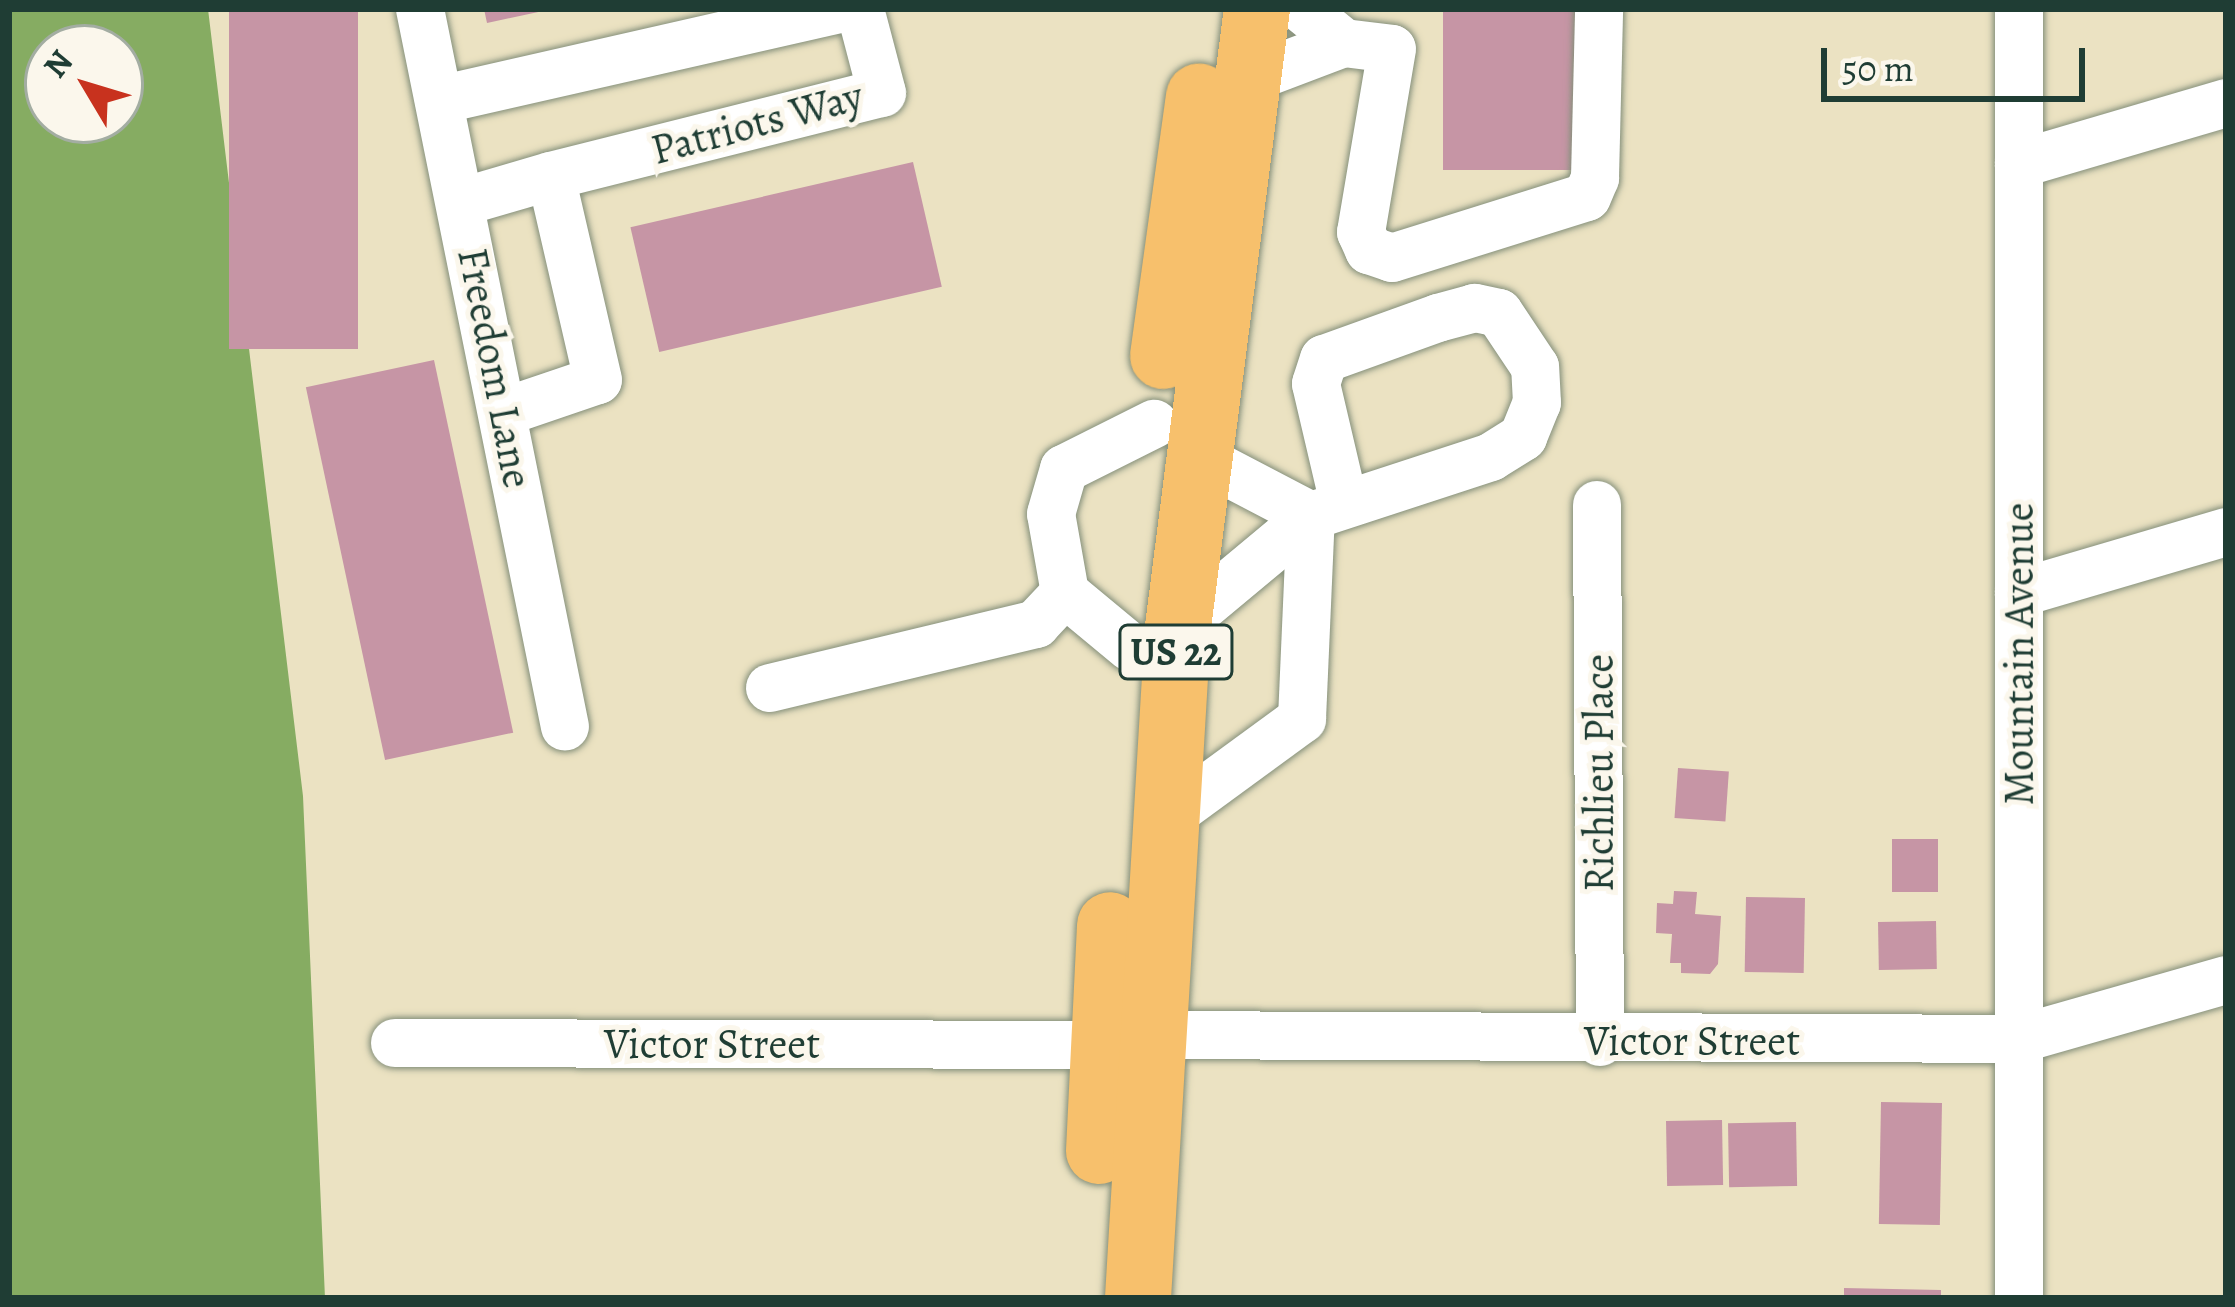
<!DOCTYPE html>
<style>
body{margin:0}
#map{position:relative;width:2235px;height:1307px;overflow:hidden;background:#ebe2c2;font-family:Alegreya,serif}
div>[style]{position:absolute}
.forest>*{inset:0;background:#86ac62}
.building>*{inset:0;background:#c695a5;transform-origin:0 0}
.roads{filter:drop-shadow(0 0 3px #85907b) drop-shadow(0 0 3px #85907b)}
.minor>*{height:48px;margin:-24px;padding:0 24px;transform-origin:24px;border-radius:24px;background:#fff}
.highway>*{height:66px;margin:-33px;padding:0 33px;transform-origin:33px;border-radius:33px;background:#f7c06c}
span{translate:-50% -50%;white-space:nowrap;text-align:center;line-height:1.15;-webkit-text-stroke:10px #fbf7ec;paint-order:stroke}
.shield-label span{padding:3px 9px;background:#fbf7ec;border:3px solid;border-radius:9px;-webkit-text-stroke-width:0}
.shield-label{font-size:39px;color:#1f3d34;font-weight:700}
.street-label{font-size:42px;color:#1f3d34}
.frame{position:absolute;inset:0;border:12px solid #1f3d34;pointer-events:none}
.north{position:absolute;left:24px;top:24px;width:120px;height:120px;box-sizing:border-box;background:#fbf7ec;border:3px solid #a3ada2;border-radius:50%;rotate:308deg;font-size:33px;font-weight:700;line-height:48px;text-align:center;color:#1f3d34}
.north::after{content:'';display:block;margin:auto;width:42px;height:54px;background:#c8321e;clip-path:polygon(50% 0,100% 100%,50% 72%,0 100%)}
.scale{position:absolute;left:1821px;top:48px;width:264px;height:54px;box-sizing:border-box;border:6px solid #1f3d34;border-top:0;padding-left:15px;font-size:36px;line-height:42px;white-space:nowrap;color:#1f3d34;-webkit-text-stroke:9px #fbf7ec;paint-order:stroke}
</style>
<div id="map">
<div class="forest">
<i style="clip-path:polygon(evenodd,9px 9px,208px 9px,303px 796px,325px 1298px,9px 1298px,9px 9px,48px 48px,120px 48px,120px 120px,48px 120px,48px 48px)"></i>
</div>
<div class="building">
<i style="left:229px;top:9px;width:129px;height:340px"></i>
<i style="clip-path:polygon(484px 9px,542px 9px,543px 11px,487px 23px)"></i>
<i style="left:1443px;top:9px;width:133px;height:161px"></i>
<i style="left:913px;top:162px;width:128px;height:290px;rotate:77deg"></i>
<i style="left:434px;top:360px;width:381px;height:131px;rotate:78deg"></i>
<i style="left:1678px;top:768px;width:51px;height:50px;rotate:4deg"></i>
<i style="left:1892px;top:839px;width:46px;height:53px"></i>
<i style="clip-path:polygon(1674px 891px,1697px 892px,1695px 914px,1721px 916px,1718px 964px,1710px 974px,1681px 973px,1681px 963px,1670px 963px,1672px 934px,1656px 933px,1657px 903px,1673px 904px)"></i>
<i style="left:1746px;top:897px;width:59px;height:75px;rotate:1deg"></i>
<i style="left:1936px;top:921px;width:48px;height:58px;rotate:89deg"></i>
<i style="left:1881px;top:1102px;width:61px;height:122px;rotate:1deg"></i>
<i style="left:1722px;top:1120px;width:65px;height:56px;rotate:89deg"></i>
<i style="left:1796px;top:1122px;width:64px;height:68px;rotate:89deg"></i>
<i style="clip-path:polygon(1844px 1288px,1941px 1290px,1941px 1298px,1844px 1298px)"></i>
</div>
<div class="roads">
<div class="minor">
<i style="left:420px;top:9px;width:732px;rotate:78.58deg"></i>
<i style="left:1302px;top:9px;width:54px;rotate:39deg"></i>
<i style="left:1246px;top:80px;width:105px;rotate:-20.7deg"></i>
<i style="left:1344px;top:43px;width:48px;rotate:7.1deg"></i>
<i style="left:1392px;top:49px;width:186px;rotate:99.6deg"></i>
<i style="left:1361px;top:232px;width:20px;rotate:66deg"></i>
<i style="left:1369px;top:250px;width:24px;rotate:19deg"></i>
<i style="left:1392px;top:258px;width:204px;rotate:-17.4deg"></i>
<i style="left:1587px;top:197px;width:21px;rotate:-67deg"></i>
<i style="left:1595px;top:178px;width:169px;rotate:-88.6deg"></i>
<i style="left:439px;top:100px;width:409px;rotate:-12.8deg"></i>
<i style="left:2019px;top:164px;width:216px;rotate:-16.4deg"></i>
<i style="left:462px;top:202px;width:93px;rotate:-16.3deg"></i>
<i style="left:504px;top:412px;width:99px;rotate:-18.8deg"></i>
<i style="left:598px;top:380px;width:209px;rotate:-103deg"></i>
<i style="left:551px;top:176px;width:341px;rotate:-14.1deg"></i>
<i style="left:882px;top:93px;width:87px;rotate:-104.7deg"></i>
<i style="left:1597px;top:505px;width:537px;rotate:89.68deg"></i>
<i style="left:2019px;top:593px;width:216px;rotate:-16.4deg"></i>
<i style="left:1178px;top:627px;width:173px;rotate:-39.8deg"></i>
<i style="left:1311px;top:516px;width:130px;rotate:-152.4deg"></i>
<i style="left:1130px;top:647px;width:85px;rotate:-140.3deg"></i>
<i style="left:1065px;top:593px;width:80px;rotate:-100deg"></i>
<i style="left:1051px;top:514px;width:47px;rotate:-73.9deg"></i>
<i style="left:1064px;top:469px;width:101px;rotate:-26.6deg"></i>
<i style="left:770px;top:688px;width:274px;rotate:-13.5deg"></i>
<i style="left:1036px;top:624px;width:42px;rotate:-46.9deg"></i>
<i style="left:1160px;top:823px;width:176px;rotate:-36.2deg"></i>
<i style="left:1302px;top:719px;width:203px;rotate:-87.5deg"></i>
<i style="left:1311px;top:516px;width:189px;rotate:-18.1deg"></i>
<i style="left:1491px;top:457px;width:38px;rotate:-32deg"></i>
<i style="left:1523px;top:437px;width:37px;rotate:-68deg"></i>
<i style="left:1537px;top:403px;width:36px;rotate:-93deg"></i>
<i style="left:1535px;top:367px;width:65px;rotate:-123.7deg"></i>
<i style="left:1499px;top:313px;width:25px;rotate:-168deg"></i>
<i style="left:1475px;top:308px;width:38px;rotate:165deg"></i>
<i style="left:1438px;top:318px;width:121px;rotate:160.2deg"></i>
<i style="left:1324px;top:359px;width:26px;rotate:108deg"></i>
<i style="left:1316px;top:384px;width:122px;rotate:76.8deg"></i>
<i style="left:1149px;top:1035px;width:870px;rotate:0.26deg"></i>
<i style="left:2019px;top:1039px;width:215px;rotate:-15.9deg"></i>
<i style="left:395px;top:1043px;width:707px;rotate:0.16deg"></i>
<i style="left:2019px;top:1298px;width:1289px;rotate:-90deg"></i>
</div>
<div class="highway">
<i style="left:1163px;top:356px;width:262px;rotate:-82.1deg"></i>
<i style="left:1099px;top:1151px;width:226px;rotate:-87.2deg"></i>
<i style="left:1138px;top:1298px;width:672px;rotate:-86.59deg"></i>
<i style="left:1178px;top:627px;width:623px;rotate:-82.72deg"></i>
</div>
</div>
<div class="shield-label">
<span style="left:1176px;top:652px">US 22</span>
</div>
<div class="street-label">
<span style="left:757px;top:123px;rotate:-15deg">Patriots Way</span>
<span style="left:495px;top:368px;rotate:79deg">Freedom Lane</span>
<span style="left:2019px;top:654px;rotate:-90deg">Mountain Avenue</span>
<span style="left:1599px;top:773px;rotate:-90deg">Richlieu Place</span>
<span style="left:1692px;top:1041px">Victor Street</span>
<span style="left:712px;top:1044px">Victor Street</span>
</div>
<div class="frame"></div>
<div class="north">N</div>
<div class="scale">50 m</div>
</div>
